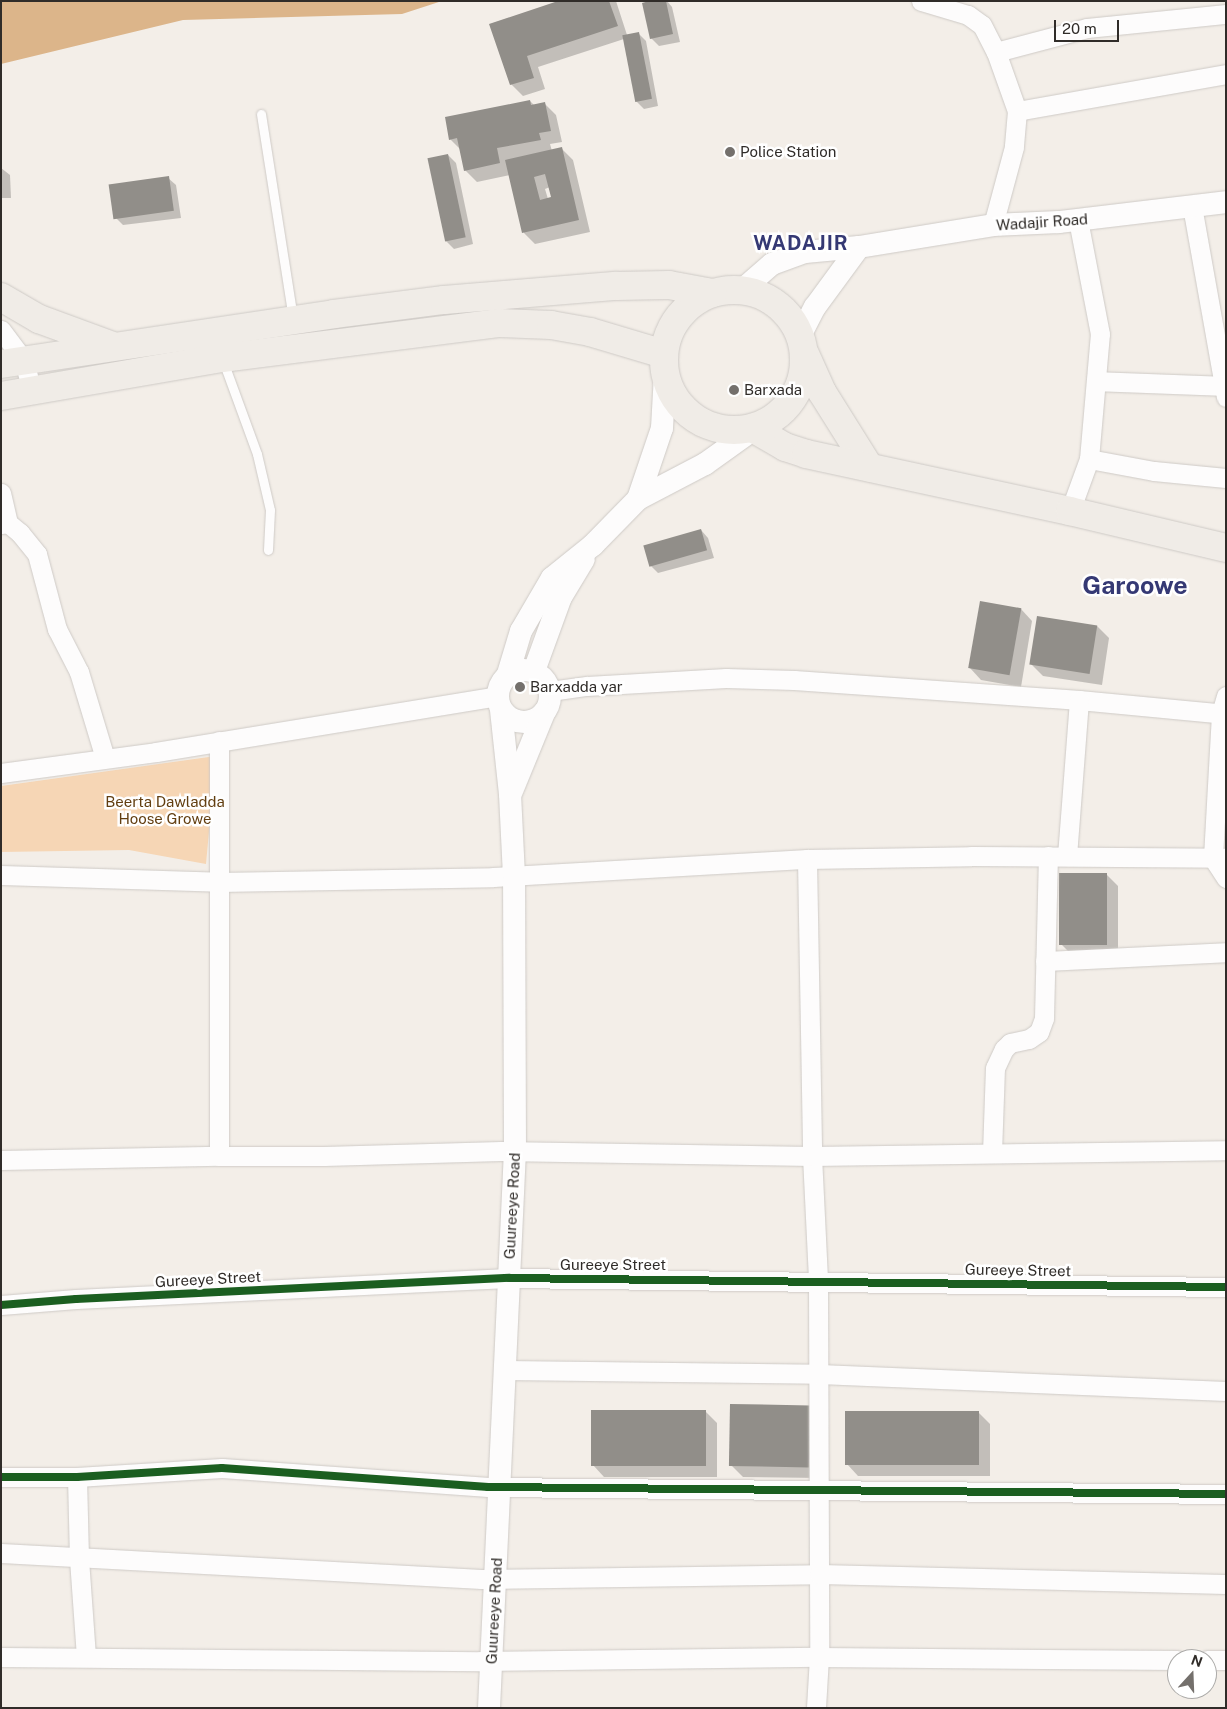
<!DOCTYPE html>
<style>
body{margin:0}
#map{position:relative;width:1227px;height:1709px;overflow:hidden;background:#f3eee8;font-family:"Public Sans",sans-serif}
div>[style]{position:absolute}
.green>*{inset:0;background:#f6d6b5}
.water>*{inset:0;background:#dcb58a}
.shadow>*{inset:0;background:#0003}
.building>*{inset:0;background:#918e89;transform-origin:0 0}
.roads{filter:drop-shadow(0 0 1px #cecac6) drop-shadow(0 0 1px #cecac6)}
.service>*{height:9px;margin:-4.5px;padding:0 4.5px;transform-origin:4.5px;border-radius:4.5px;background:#fdfcfc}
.minor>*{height:19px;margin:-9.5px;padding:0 9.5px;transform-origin:9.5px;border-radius:9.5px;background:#fdfcfc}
.tertiary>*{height:22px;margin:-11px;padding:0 11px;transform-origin:11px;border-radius:11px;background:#fdfcfc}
.tertiary>.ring{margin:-11px;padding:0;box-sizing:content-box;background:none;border:22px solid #fdfcfc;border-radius:50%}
.primary>*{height:28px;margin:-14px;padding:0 14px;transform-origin:14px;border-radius:14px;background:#f0ece7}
.primary>.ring{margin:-14px;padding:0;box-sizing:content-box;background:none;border:28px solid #f0ece7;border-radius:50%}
.cycleway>*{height:8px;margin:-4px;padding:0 4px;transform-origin:4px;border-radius:4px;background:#1b5e20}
.dots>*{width:14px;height:14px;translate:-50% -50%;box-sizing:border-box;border:2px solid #fff;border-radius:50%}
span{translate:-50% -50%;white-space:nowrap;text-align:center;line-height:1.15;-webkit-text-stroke:5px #fff;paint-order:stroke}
.poi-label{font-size:15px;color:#302c29}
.left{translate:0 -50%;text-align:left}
.street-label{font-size:15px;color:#302c29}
.park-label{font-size:15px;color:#623e10}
.district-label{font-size:20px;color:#353974;font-weight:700;letter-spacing:1px}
.town-label{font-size:25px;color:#353974;font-weight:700}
.frame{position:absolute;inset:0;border:2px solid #302c29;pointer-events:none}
.north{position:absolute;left:1167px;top:1649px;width:50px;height:50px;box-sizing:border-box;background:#fff;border:1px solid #acaba9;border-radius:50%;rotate:20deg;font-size:14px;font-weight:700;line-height:20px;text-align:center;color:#302c29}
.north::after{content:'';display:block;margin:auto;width:18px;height:22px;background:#74706c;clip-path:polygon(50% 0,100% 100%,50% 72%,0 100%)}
.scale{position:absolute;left:1054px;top:20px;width:65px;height:22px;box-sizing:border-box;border:2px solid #302c29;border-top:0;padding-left:6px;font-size:15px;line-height:18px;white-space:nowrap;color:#302c29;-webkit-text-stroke:4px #fff;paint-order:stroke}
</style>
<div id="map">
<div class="green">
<i style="clip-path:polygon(216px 756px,206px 864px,129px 850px,1px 852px,1px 786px)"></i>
</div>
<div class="water">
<i style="clip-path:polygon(1px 1px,442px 1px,402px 14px,183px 20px,1px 64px)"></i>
</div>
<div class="shadow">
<i style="clip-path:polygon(562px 1px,616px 1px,627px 35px,638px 33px,646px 41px,658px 106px,644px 109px,636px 101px,624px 39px,538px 67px,545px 89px,523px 96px,511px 84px,491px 25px)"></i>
<i style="clip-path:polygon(655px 1px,667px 1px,672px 7px,680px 42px,659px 46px,651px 38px)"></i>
<i style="clip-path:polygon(evenodd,530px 101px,534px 105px,544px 103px,556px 115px,562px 142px,550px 144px,552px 151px,561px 148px,573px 160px,590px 232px,535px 244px,524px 233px,510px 175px,477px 182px,465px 170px,461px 150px,450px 139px,530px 101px,550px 187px,553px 198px,548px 199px,545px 189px,550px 187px)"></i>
<i style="clip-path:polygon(448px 155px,456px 163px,473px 244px,454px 249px,446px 241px)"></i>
<i style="clip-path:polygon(1px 168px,10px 175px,11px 198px,1px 198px)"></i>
<i style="clip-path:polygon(168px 178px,176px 185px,181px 218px,123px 225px,116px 218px)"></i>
<i style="clip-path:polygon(701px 530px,708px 538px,714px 558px,658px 573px,650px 565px)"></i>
<i style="clip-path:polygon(1021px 609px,1032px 621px,1021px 687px,981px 680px,970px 668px)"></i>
<i style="clip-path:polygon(1097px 626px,1109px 638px,1102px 685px,1043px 676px,1031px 664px)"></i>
<i style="clip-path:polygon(1106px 874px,1118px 886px,1118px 956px,1073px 956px,1061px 944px)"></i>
<i style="clip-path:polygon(809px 1406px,820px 1478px,743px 1477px,731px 1465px)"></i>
<i style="clip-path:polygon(705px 1411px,717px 1423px,717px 1477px,604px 1477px,593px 1465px)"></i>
<i style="clip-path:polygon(978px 1412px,990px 1424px,990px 1476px,858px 1476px,847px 1464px)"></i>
</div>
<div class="building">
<i style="clip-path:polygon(558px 1px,609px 1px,618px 26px,527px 56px,534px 78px,510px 85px,489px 24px)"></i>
<i style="clip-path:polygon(649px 1px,666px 1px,673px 34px,650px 39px,642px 3px)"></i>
<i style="left:639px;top:32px;width:68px;height:17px;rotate:79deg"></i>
<i style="clip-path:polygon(530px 100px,531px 105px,545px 102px,551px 131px,539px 133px,541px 140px,497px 148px,500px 163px,464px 171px,457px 138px,449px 140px,445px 117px)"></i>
<i style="clip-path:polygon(evenodd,562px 147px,579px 220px,522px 233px,505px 160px,562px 147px,545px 174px,551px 197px,540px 200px,534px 177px,545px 174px)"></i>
<i style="left:448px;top:154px;width:85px;height:21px;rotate:78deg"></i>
<i style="left:169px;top:176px;width:35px;height:61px;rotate:82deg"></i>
<i style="left:701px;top:529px;width:22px;height:60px;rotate:74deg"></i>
<i style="left:980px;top:601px;width:42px;height:68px;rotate:10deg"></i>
<i style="left:1037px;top:616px;width:61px;height:49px;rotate:9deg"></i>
<i style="left:1059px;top:873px;width:48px;height:72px"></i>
<i style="left:730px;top:1404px;width:80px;height:62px;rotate:1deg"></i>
<i style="left:591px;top:1410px;width:115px;height:56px"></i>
<i style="left:845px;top:1411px;width:134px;height:54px"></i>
</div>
<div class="roads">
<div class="service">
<i style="left:261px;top:114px;width:206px;rotate:81.1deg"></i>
<i style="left:223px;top:361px;width:99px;rotate:69.9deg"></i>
<i style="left:257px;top:454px;width:57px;rotate:76.9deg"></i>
<i style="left:270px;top:510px;width:40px;rotate:92.9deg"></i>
</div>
<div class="minor">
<i style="left:921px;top:1px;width:49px;rotate:16.6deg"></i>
<i style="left:968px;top:15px;width:17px;rotate:36deg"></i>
<i style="left:982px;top:25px;width:30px;rotate:63deg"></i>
<i style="left:996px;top:52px;width:63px;rotate:70.4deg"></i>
<i style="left:1017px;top:111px;width:36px;rotate:95deg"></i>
<i style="left:1014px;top:147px;width:81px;rotate:105.1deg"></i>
<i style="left:996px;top:52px;width:94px;rotate:-14.8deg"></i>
<i style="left:1087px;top:28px;width:140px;rotate:-5.8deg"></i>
<i style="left:1017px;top:111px;width:212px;rotate:-10deg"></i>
<i style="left:1192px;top:206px;width:194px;rotate:79.9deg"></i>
<i style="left:1px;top:330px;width:38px;rotate:53deg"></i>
<i style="left:24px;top:360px;width:32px;rotate:76deg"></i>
<i style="left:1096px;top:381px;width:128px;rotate:2.2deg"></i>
<i style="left:1089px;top:459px;width:66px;rotate:10.5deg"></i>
<i style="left:1154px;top:471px;width:72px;rotate:5.6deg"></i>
<i style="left:1px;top:493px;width:31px;rotate:77deg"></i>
<i style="left:1070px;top:511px;width:55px;rotate:-69.9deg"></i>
<i style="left:1089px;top:459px;width:125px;rotate:-85deg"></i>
<i style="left:1100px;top:334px;width:116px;rotate:-100.9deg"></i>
<i style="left:1px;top:524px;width:7px;rotate:-8deg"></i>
<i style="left:8px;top:523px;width:16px;rotate:40deg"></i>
<i style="left:20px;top:533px;width:27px;rotate:51deg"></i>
<i style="left:37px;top:554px;width:78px;rotate:75.1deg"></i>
<i style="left:57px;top:629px;width:48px;rotate:62.9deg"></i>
<i style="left:79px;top:672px;width:90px;rotate:73.2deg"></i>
<i style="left:550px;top:691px;width:37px;rotate:-8deg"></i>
<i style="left:587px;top:686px;width:139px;rotate:-3.3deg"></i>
<i style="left:726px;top:678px;width:68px;rotate:1.7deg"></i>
<i style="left:794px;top:680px;width:286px;rotate:4deg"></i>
<i style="left:1079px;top:700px;width:148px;rotate:5.4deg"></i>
<i style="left:1226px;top:696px;width:19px;rotate:106deg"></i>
<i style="left:1221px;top:714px;width:144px;rotate:93.2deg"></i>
<i style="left:1213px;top:858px;width:24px;rotate:57deg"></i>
<i style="left:1px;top:773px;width:156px;rotate:-7.7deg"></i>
<i style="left:156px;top:752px;width:346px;rotate:-9.3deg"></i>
<i style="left:1067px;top:856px;width:156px;rotate:-85.6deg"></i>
<i style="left:807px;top:859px;width:297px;rotate:89deg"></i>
<i style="left:812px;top:1156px;width:124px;rotate:87.2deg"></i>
<i style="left:818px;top:1280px;width:377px;rotate:89.8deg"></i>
<i style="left:819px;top:1657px;width:51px;rotate:93.4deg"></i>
<i style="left:1px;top:875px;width:218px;rotate:1.8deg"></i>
<i style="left:219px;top:882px;width:274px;rotate:-1deg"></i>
<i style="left:493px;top:877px;width:315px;rotate:-3.3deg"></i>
<i style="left:807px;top:859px;width:164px;rotate:-1deg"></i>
<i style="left:971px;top:856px;width:255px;rotate:0.4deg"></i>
<i style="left:1045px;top:961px;width:181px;rotate:-2.8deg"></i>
<i style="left:992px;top:1153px;width:85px;rotate:-88deg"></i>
<i style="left:995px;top:1068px;width:21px;rotate:-65deg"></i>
<i style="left:1004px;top:1049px;width:8px;rotate:-45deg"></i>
<i style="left:1010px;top:1043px;width:19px;rotate:-12deg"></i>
<i style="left:1029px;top:1039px;width:12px;rotate:-35deg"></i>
<i style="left:1039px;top:1032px;width:15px;rotate:-70deg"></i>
<i style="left:1044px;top:1018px;width:162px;rotate:-88.6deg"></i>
<i style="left:219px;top:1156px;width:415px;rotate:-90deg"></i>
<i style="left:1px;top:1160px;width:218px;rotate:-1.1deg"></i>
<i style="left:219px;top:1156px;width:105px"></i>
<i style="left:324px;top:1156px;width:177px;rotate:-1.6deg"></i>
<i style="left:501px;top:1151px;width:311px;rotate:0.9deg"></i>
<i style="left:812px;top:1156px;width:414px;rotate:-0.8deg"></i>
<i style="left:1px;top:1305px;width:75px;rotate:-4.6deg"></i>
<i style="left:76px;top:1299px;width:434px;rotate:-2.8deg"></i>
<i style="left:509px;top:1278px;width:717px;rotate:0.72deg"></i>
<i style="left:505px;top:1370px;width:314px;rotate:0.7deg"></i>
<i style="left:819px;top:1374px;width:407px;rotate:2.4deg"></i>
<i style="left:1px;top:1477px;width:76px"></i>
<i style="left:77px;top:1477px;width:145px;rotate:-3.6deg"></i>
<i style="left:222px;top:1468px;width:267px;rotate:4.1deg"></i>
<i style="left:488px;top:1487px;width:738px;rotate:0.54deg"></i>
<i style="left:77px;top:1477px;width:82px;rotate:88.6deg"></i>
<i style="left:79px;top:1559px;width:97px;rotate:85.9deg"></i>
<i style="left:1px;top:1553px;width:481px;rotate:3.1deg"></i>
<i style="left:481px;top:1579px;width:338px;rotate:-0.8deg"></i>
<i style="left:819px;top:1574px;width:407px;rotate:1.4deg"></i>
<i style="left:1px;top:1657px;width:480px;rotate:0.5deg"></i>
<i style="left:481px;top:1661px;width:338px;rotate:-0.7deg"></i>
<i style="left:819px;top:1657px;width:358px;rotate:0.5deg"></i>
<i style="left:1207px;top:1660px;width:19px"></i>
</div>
<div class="tertiary">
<i style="left:742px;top:290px;width:40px;rotate:-41deg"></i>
<i style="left:772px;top:264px;width:35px;rotate:-20deg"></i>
<i style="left:805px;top:252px;width:54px;rotate:-5.3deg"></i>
<i style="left:859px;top:247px;width:136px;rotate:-9.3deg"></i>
<i style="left:993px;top:225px;width:66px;rotate:-2.6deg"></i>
<i style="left:1059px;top:222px;width:168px;rotate:-6.8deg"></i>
<i style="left:801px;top:334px;width:30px;rotate:-63deg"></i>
<i style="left:815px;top:307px;width:74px;rotate:-53.7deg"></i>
<i style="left:638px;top:499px;width:75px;rotate:-71.3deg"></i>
<i style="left:662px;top:428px;width:54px;rotate:-86.8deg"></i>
<i class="ring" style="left:498px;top:670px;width:30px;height:30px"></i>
<i style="left:534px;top:671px;width:79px;rotate:-70deg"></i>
<i style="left:561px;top:597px;width:44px;rotate:-58.8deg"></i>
<i style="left:508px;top:674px;width:45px;rotate:-73.2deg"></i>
<i style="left:521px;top:631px;width:61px;rotate:-59.7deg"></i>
<i style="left:552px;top:578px;width:53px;rotate:-38.8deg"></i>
<i style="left:593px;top:545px;width:64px;rotate:-45.6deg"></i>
<i style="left:638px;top:499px;width:76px;rotate:-27.6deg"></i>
<i style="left:705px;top:464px;width:60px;rotate:-35.5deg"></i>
<i style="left:512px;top:791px;width:84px;rotate:-67.7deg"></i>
<i style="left:489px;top:1708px;width:558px;rotate:-87.33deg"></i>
<i style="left:515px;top:1151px;width:275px;rotate:-90.2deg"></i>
<i style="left:514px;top:876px;width:82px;rotate:-92.8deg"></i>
<i style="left:510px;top:794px;width:84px;rotate:-96.1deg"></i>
</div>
<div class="primary">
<i class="ring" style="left:664px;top:290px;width:112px;height:112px"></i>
<i style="left:1px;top:297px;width:44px;rotate:30.1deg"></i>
<i style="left:39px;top:319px;width:76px;rotate:20.1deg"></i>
<i style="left:805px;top:354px;width:42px;rotate:65.9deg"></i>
<i style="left:822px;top:392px;width:89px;rotate:57.9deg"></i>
<i style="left:1px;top:364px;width:337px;rotate:-8.5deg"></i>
<i style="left:334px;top:314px;width:111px;rotate:-7.3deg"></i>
<i style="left:444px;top:300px;width:173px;rotate:-4.7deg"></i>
<i style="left:616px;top:286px;width:53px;rotate:-1.1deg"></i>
<i style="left:669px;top:285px;width:44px;rotate:10.5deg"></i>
<i style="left:1px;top:396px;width:224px;rotate:-9.8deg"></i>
<i style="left:222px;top:358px;width:280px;rotate:-7.2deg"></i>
<i style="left:500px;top:323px;width:51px;rotate:2.2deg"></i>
<i style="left:551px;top:325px;width:40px;rotate:10deg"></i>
<i style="left:590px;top:332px;width:77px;rotate:16.6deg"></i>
<i style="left:754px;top:429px;width:36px;rotate:30deg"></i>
<i style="left:785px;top:447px;width:22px;rotate:18deg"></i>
<i style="left:806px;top:454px;width:270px;rotate:12.2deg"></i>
<i style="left:1070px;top:511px;width:160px;rotate:13.3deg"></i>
</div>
</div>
<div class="cycleway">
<i style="left:1px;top:1305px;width:75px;rotate:-4.6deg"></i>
<i style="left:76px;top:1299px;width:434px;rotate:-2.8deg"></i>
<i style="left:509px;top:1278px;width:717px;rotate:0.72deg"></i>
<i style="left:1px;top:1477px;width:76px"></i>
<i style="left:77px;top:1477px;width:145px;rotate:-3.6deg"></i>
<i style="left:222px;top:1468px;width:267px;rotate:4.1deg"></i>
<i style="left:488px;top:1487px;width:738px;rotate:0.54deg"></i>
</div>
<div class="dots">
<i style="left:730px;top:152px;background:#74706c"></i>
<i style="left:734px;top:390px;background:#74706c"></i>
<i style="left:520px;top:687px;background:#74706c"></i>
</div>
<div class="poi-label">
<span class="left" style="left:740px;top:152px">Police Station</span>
<span class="left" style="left:744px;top:390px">Barxada</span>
<span class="left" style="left:530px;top:687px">Barxadda yar</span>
</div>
<div class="street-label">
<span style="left:1042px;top:222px;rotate:-4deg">Wadajir Road</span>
<span style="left:512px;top:1206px;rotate:-87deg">Guureeye Road</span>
<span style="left:613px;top:1265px">Gureeye Street</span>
<span style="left:1018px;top:1270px;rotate:1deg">Gureeye Street</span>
<span style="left:208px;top:1279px;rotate:-3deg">Gureeye Street</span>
<span style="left:494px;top:1611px;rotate:-87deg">Guureeye Road</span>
</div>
<div class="park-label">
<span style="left:165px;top:810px">Beerta Dawladda<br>Hoose Growe</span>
</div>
<div class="district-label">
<span style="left:801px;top:243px">WADAJIR</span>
</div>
<div class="town-label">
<span style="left:1135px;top:585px">Garoowe</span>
</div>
<div class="frame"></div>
<div class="north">N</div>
<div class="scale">20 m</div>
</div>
